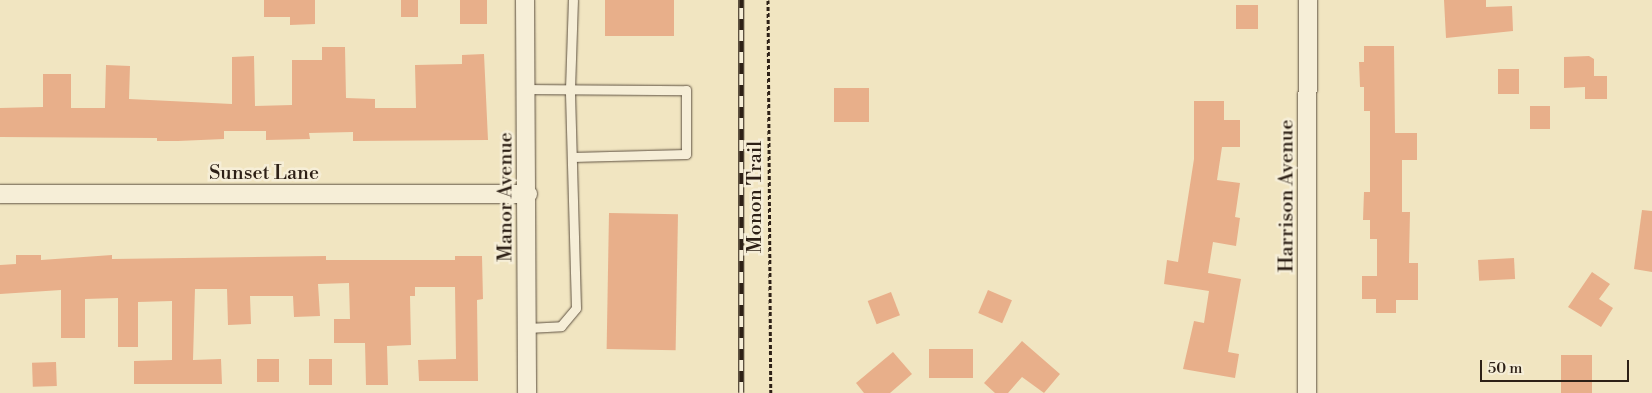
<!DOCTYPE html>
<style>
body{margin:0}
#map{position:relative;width:1652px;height:393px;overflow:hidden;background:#f1e5c1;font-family:"Libre Bodoni",serif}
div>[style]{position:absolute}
.building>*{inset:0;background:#e8af8a;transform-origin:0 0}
.path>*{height:3px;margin-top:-1.5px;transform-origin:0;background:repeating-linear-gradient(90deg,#2d2016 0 4px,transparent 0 6.5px)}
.roads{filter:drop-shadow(0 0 1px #5e5141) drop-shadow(0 0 1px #5e5141)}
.service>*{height:9px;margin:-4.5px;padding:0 4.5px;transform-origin:4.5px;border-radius:4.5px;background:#f6eed7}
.minor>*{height:18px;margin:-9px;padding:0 9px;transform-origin:9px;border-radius:9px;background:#f6eed7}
.rail>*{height:5.5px;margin-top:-2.75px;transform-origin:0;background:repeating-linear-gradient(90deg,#f6eed7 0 11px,#2d2016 0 22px);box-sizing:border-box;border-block:1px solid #2d2016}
span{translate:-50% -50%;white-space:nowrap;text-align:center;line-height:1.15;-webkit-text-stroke:5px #f6eed7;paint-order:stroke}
.street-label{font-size:20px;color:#2d2016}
.scale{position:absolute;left:1480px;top:360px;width:149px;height:22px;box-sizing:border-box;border:2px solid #2d2016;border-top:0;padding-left:6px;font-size:15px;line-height:18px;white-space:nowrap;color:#2d2016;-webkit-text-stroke:4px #f6eed7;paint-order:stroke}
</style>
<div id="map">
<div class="building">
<i style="clip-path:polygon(264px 0,315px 0,315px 24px,290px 25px,290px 17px,264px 17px)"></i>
<i style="left:401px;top:0;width:17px;height:17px"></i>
<i style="left:460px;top:0;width:27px;height:24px"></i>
<i style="left:605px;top:0;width:69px;height:36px"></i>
<i style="clip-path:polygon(1444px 0,1486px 0,1486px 7px,1512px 6px,1513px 31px,1446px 38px)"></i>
<i style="left:1236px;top:5px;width:22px;height:24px"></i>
<i style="clip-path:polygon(1364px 46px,1394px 46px,1395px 133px,1417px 133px,1417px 160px,1402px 160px,1402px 212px,1410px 212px,1409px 263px,1418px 263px,1418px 300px,1396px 300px,1396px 313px,1376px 313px,1376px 299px,1362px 299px,1362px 276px,1377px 276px,1377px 239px,1370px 239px,1370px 220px,1363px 220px,1364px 192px,1370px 192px,1370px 111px,1364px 111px,1364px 87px,1360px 87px,1359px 62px,1364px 62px)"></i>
<i style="clip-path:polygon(322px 47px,345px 47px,346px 98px,375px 99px,375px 108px,416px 108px,415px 65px,462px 64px,462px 55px,484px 54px,488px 140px,353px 141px,353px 132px,309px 133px,310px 139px,266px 140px,266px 131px,224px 131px,224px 139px,178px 141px,157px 141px,157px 138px,0 137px,0 108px,43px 107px,43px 74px,71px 74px,71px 108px,105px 108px,106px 65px,130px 66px,129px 99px,232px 104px,232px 57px,254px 56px,255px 106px,292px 105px,292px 60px,322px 60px)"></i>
<i style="clip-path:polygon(1589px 56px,1594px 59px,1594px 76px,1607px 76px,1607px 99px,1585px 99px,1585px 87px,1564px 88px,1564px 57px)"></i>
<i style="left:1498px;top:69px;width:21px;height:25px"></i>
<i style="left:834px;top:88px;width:35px;height:34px"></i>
<i style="clip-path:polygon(1194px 101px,1224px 101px,1224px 120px,1240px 120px,1240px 147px,1222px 147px,1217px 180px,1240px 183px,1235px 217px,1240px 218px,1236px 246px,1213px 242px,1208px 273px,1241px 279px,1228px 352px,1239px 354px,1235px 378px,1183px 369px,1194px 321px,1204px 323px,1209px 291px,1164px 284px,1167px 260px,1178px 262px,1194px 159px)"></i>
<i style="left:1530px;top:106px;width:20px;height:23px"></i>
<i style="clip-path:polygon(1642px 210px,1652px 211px,1652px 272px,1634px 269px)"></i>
<i style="left:609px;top:213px;width:69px;height:136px;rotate:1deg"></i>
<i style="clip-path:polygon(16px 255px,41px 255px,41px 260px,112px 255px,112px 259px,326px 256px,326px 260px,455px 260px,455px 256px,482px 256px,483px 299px,477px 300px,478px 381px,419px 381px,418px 360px,456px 359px,455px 287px,415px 287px,415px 296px,410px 296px,411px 345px,387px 346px,388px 385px,366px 385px,365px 343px,334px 343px,334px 319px,350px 319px,349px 283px,318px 284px,320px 316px,294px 317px,293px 296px,250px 296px,251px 324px,228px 325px,227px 289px,195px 289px,193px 360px,221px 359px,222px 384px,134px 384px,134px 361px,172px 360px,172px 301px,138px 302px,138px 347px,118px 347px,118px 298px,85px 299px,85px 338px,61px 338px,61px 290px,0 294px,0 265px,16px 264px)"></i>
<i style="left:1514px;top:258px;width:21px;height:36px;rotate:87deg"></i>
<i style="clip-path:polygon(1592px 272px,1610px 284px,1599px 299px,1613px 308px,1601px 327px,1568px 307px)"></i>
<i style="left:988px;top:290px;width:26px;height:25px;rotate:23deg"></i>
<i style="left:891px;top:292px;width:25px;height:25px;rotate:69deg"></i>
<i style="clip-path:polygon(1022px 341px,1060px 374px,1044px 393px,1022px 377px,1008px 393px,995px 393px,984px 383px)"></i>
<i style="left:973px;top:349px;width:29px;height:44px;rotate:90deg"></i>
<i style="clip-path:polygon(893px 352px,912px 374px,890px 393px,864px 393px,856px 383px)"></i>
<i style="left:1561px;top:355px;width:31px;height:38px"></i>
<i style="left:257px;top:359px;width:22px;height:23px"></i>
<i style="left:309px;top:359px;width:23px;height:26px"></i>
<i style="left:56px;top:362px;width:24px;height:24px;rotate:88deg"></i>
</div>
<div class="path">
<i style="left:768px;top:0;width:393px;rotate:89.6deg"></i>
</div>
<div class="roads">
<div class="service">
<i style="left:527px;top:89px;width:159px;rotate:0.4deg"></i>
<i style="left:686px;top:90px;width:64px;rotate:90deg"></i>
<i style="left:686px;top:154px;width:114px;rotate:178.5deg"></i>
<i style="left:527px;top:328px;width:34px;rotate:-3deg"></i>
<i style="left:561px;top:326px;width:23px;rotate:-50deg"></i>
<i style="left:576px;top:308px;width:219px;rotate:-91.6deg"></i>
<i style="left:570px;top:89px;width:89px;rotate:-88.1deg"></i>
</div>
<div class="minor">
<i style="left:525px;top:0;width:393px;rotate:89.7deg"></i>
<i style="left:0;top:194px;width:528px"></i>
<i style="left:1307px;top:393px;width:393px;rotate:-89.9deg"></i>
</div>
</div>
<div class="rail">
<i style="left:741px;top:393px;width:393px;rotate:-90deg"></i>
</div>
<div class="street-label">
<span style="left:264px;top:173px">Sunset Lane</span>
<span style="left:1287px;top:196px;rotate:-90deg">Harrison Avenue</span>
<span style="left:506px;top:197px;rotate:-90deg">Manor Avenue</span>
<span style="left:755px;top:197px;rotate:-90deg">Monon Trail</span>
</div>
<div class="scale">50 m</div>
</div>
